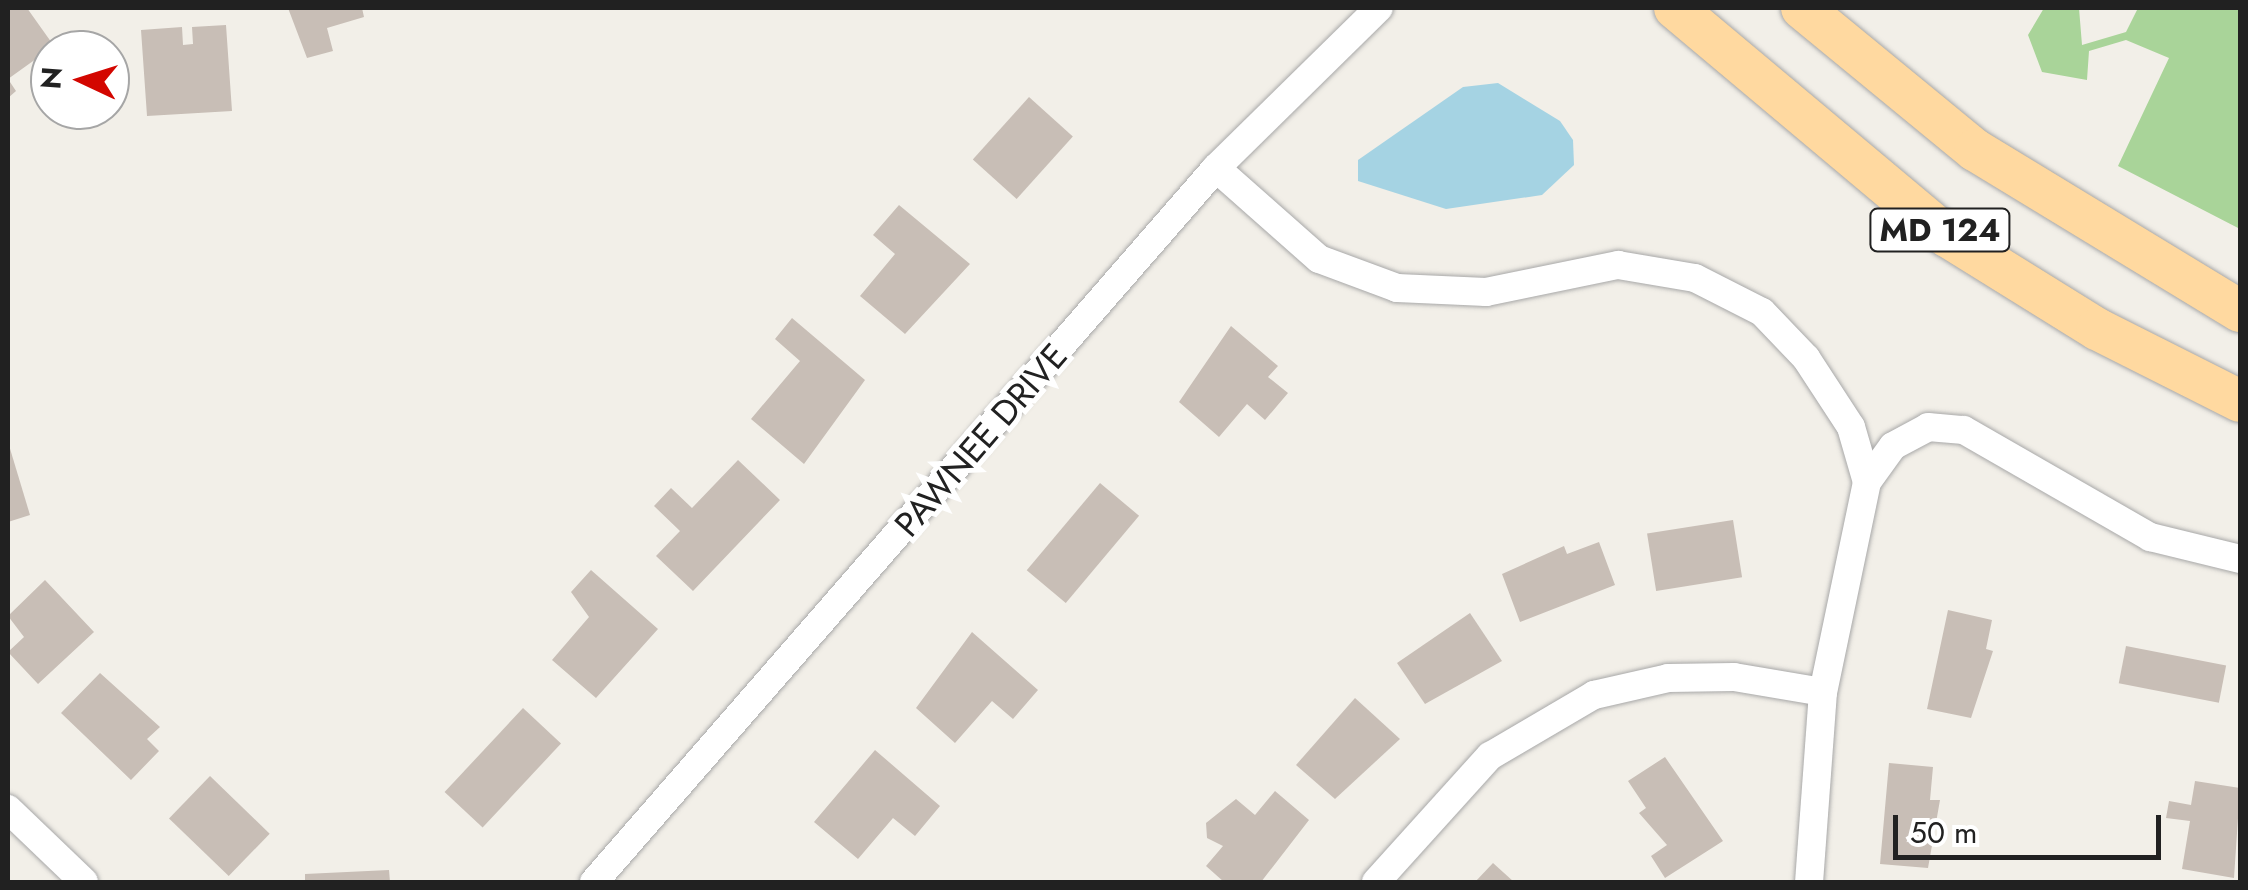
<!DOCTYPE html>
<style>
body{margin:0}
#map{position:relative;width:2248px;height:890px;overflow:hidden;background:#f2efe8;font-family:Jost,sans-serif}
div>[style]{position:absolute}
.forest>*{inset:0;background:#a9d499}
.water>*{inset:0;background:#a5d3e3}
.building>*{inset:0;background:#c8beb6;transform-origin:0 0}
.roads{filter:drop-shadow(0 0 2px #a8a8a8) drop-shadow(0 0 2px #a8a8a8)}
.street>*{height:28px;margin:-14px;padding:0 14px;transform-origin:14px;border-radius:14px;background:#fff}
.primary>*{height:42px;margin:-21px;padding:0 21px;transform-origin:21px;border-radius:21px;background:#ffd9a0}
span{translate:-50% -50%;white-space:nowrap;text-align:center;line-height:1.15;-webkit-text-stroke:10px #fff;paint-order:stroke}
.shield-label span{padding:2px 8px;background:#fff;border:2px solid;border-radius:8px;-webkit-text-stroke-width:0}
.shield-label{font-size:32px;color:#212121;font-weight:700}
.street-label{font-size:35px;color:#212121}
.frame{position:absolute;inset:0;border:10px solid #212121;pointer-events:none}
.north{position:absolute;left:30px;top:30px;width:100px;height:100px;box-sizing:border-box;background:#fff;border:2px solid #a6a6a6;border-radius:50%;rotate:274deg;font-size:28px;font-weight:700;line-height:40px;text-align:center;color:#212121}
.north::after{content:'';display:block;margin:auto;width:35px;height:45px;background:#d30600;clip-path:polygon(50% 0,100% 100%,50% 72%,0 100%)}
.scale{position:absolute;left:1893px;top:815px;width:268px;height:45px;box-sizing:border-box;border:5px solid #212121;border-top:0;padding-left:12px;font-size:30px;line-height:35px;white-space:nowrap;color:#212121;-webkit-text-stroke:8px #fff;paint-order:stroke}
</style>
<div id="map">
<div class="forest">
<i style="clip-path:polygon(2044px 8px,2079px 8px,2082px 45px,2126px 32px,2138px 8px,2240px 8px,2240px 229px,2118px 166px,2169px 58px,2126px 40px,2089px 51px,2087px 80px,2042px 72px,2028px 35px)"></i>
</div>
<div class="water">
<i style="clip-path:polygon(1498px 83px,1560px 121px,1573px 140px,1574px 165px,1542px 195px,1446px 209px,1358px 181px,1358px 160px,1463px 87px)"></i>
</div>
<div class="building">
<i style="clip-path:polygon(8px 8px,27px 8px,54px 46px,8px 79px,16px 91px,8px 98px)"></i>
<i style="clip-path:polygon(288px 8px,362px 8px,364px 17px,327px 28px,333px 51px,307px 58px)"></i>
<i style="clip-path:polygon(226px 25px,232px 111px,147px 116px,141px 30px,182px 27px,183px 45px,193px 44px,192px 27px)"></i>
<i style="left:1029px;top:97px;width:59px;height:84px;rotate:42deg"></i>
<i style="clip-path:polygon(899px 205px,970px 264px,905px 334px,860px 296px,895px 254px,873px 235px)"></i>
<i style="clip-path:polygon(792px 318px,865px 380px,804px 464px,751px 419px,800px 361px,775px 339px)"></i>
<i style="clip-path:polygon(1231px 326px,1278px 366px,1268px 377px,1288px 393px,1265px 420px,1247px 404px,1219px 437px,1179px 402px)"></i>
<i style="clip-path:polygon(8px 442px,30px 515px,8px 522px)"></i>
<i style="clip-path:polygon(738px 460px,780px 500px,693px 591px,656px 556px,680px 531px,654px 506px,671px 488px,692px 508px)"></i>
<i style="left:1100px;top:483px;width:51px;height:114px;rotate:40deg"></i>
<i style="left:1733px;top:520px;width:58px;height:87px;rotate:81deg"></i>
<i style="clip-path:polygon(1599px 542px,1615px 585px,1520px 622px,1502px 574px,1564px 546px,1567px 554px)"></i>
<i style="clip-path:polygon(591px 570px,658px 629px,596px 698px,552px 660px,589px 617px,571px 592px)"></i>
<i style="clip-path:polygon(45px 580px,94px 632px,38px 684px,8px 652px,24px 637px,8px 616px)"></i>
<i style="clip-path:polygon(1948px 610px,1992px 620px,1986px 649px,1993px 651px,1971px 718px,1927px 709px)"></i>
<i style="clip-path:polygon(1470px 613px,1502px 661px,1425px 704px,1397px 663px)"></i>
<i style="clip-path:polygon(972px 632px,1038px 690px,1013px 719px,992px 701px,955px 743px,916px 708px)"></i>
<i style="left:2126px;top:646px;width:102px;height:38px;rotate:11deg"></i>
<i style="clip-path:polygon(100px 673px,160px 727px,147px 739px,159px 751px,131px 780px,61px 713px)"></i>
<i style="clip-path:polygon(1355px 698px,1400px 739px,1335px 799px,1296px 765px)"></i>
<i style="left:523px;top:708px;width:52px;height:115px;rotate:43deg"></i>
<i style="clip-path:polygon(875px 750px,940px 806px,915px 836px,893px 818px,858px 859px,814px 822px)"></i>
<i style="clip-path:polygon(1665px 757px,1723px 841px,1665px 878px,1651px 856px,1667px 845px,1639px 813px,1646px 808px,1628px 781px)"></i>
<i style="clip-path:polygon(1889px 763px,1933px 767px,1930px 800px,1940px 800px,1928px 868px,1880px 864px)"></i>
<i style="left:210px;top:776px;width:83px;height:59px;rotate:44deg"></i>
<i style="clip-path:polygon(2195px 781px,2240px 788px,2234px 878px,2182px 869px,2190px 821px,2166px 818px,2169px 801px,2191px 805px)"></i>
<i style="clip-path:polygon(1275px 791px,1309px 820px,1261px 882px,1224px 882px,1206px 866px,1223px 846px,1207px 838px,1206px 823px,1236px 799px,1255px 815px)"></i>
<i style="clip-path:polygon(1493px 863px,1514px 882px,1475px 882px)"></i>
<i style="clip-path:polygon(389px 870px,390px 882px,305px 882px,305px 874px)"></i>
</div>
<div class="roads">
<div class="street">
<i style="left:1216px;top:168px;width:137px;rotate:41.5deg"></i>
<i style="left:1319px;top:259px;width:83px;rotate:20.4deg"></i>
<i style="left:1397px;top:288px;width:89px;rotate:2.6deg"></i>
<i style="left:1486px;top:292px;width:135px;rotate:-11.6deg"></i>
<i style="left:1618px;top:265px;width:78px;rotate:9.6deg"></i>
<i style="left:1695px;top:278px;width:75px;rotate:26.9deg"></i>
<i style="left:1762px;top:312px;width:64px;rotate:46.3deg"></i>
<i style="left:1806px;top:358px;width:82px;rotate:56.9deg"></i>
<i style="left:1851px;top:427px;width:57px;rotate:73.8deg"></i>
<i style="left:1867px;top:482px;width:215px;rotate:101.8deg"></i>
<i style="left:1823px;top:692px;width:191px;rotate:94.2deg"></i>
<i style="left:1867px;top:482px;width:44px;rotate:-54.2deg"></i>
<i style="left:1893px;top:446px;width:40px;rotate:-28deg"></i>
<i style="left:1928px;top:427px;width:36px;rotate:5deg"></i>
<i style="left:1964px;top:430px;width:215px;rotate:29.9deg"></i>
<i style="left:2150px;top:537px;width:93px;rotate:13.7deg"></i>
<i style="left:8px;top:809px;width:105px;rotate:43.8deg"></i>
<i style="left:594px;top:882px;width:947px;rotate:-48.94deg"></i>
<i style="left:1216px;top:168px;width:228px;rotate:-44.5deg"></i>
<i style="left:1376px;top:882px;width:170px;rotate:-47.9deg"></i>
<i style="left:1490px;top:756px;width:121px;rotate:-30.4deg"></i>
<i style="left:1594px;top:695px;width:76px;rotate:-12.9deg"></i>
<i style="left:1668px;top:678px;width:66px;rotate:-0.9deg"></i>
<i style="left:1734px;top:677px;width:90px;rotate:9.6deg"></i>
</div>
<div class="primary">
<i style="left:1675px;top:8px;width:355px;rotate:40deg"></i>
<i style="left:1947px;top:236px;width:176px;rotate:31.8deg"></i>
<i style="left:2097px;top:329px;width:160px;rotate:26.7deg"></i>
<i style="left:1802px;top:8px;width:224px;rotate:39.4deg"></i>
<i style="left:1975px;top:150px;width:310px;rotate:31.3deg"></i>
</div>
</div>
<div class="shield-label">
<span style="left:1940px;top:230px">MD 124</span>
</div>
<div class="street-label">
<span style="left:981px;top:440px;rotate:-49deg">PAWNEE DRIVE</span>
</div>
<div class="frame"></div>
<div class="north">N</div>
<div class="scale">50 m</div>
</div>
